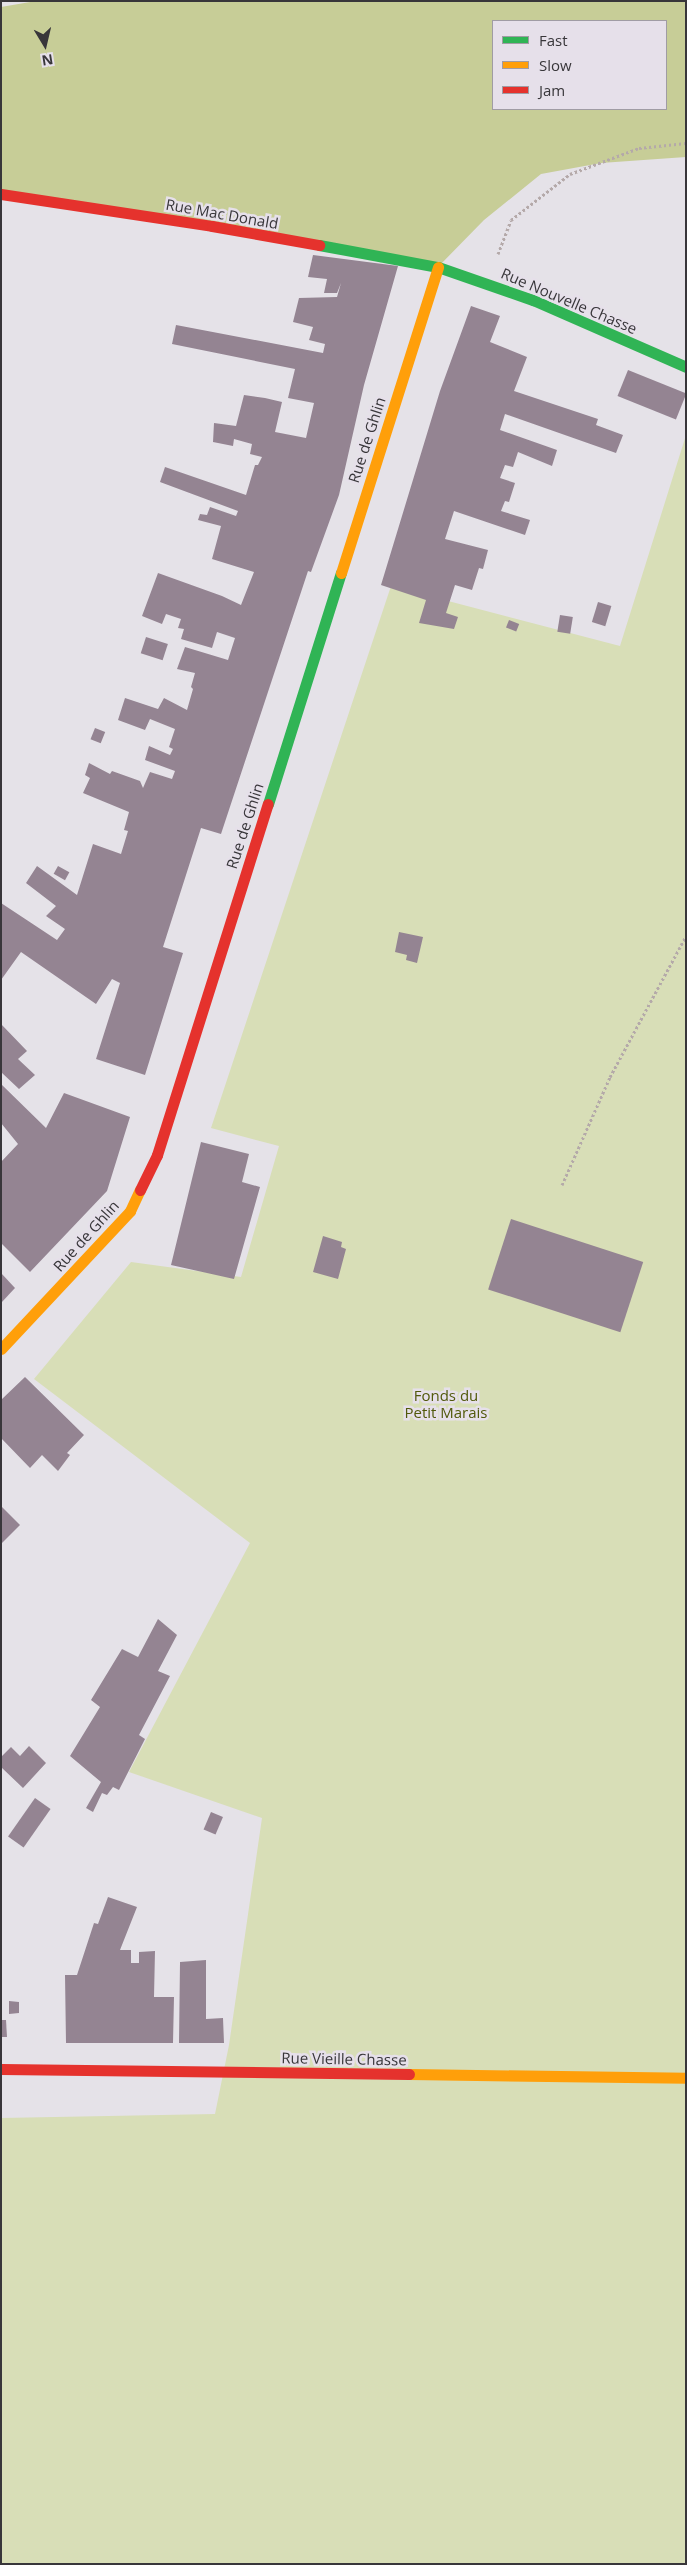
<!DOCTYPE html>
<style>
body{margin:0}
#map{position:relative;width:687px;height:2565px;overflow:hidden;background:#e5e2e8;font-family:"Open Sans",sans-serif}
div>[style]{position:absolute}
.green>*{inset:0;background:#d8deb7}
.forest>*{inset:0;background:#c7cd97}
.building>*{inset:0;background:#948492;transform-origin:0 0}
.path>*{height:3px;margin-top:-1.5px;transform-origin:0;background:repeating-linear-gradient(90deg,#b4a9a9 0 2.5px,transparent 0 5px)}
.fast>*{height:11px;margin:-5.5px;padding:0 5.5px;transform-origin:5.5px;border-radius:5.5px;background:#30b455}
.slow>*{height:11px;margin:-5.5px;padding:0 5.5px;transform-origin:5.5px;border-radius:5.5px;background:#ff9f0a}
.jam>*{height:11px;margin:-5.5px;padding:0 5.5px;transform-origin:5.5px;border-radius:5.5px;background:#e5322d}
span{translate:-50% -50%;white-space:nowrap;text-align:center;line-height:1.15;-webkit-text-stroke:5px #e6e0ea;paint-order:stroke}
.street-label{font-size:15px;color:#38363a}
.park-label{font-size:15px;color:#51590b}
.frame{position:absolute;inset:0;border:2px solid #38363a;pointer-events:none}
.legend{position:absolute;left:492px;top:20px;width:175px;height:90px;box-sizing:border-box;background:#e6e0ea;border:1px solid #a09ca4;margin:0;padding:6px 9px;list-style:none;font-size:15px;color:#38363a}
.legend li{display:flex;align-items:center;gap:10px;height:25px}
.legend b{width:25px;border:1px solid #a09ca4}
.north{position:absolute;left:20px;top:20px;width:50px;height:50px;-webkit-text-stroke:4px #e6e0ea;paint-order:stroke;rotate:171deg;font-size:14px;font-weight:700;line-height:20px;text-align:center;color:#38363a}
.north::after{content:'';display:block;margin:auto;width:18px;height:22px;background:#38363a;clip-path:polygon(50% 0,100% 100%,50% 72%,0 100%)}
</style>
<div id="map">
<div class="green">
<i style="clip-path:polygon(686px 435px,686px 2564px,1px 2564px,1px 2118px,215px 2114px,229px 2045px,262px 1818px,129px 1772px,250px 1543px,34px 1379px,131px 1262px,241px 1277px,279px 1146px,211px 1128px,391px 586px,620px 646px)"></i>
</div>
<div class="forest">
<i style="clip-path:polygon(evenodd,36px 1px,686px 1px,686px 157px,601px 163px,541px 174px,484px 220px,438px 267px,1px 194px,1px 7px,36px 1px,493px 21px,666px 21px,666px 109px,493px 109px,493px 21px)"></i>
</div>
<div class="building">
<i style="clip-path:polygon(313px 255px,398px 266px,364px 385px,339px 495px,311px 572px,308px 571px,221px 834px,201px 828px,163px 947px,183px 953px,145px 1075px,96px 1059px,120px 983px,112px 979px,96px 1004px,21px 952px,1px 980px,1px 903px,57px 940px,65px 929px,46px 916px,56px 906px,26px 883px,37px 866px,77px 895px,93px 844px,121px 854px,128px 831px,124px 830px,129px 812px,83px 793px,90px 778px,85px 775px,89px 763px,110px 774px,112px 771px,140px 781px,143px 788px,150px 772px,172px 779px,175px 771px,145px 760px,149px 746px,170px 755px,173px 749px,169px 747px,175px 729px,150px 719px,145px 730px,118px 720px,125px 698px,158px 709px,164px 698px,187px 710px,193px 689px,191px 687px,195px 673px,177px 669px,185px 647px,228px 660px,235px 638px,217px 632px,212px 648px,181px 639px,184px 629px,178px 628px,181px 619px,166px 614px,162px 624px,142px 616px,158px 573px,222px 596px,241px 605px,254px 572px,212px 559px,221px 526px,198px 520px,200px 514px,207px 515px,210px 507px,236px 516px,238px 511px,160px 482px,165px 467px,246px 495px,255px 465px,258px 465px,262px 457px,250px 454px,252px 444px,234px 439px,233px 446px,213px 442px,214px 423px,236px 426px,244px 395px,265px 398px,282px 402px,275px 432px,306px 438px,314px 403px,288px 398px,295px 369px,172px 344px,176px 325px,323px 353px,325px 344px,309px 340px,313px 327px,293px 322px,299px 298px,337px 297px,341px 283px,337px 293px,324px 293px,327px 279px,308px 277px)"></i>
<i style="clip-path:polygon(471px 306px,500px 316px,490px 342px,527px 357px,514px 391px,598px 419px,596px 425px,623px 435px,616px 453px,505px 414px,500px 430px,557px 450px,552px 466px,518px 452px,513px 467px,505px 465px,500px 478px,515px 483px,509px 502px,505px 501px,501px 511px,530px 520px,525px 535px,454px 511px,445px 539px,488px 550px,483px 569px,479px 568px,472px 590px,455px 585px,446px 613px,458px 617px,454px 629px,419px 623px,426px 600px,381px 585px,440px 391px)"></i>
<i style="left:628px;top:370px;width:63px;height:28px;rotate:22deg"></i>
<i style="left:598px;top:602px;width:14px;height:21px;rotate:17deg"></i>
<i style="left:560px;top:615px;width:13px;height:17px;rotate:9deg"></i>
<i style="left:509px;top:620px;width:11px;height:8px;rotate:22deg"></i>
<i style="left:146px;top:637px;width:23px;height:17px;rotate:18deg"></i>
<i style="left:95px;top:728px;width:11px;height:12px;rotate:22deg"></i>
<i style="left:58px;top:866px;width:13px;height:9px;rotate:29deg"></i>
<i style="clip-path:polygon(399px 932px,423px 937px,417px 963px,406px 960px,407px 955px,395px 952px)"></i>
<i style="clip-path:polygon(1px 1024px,27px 1051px,18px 1059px,35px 1075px,19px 1089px,1px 1072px)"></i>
<i style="clip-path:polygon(1px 1084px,46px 1128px,64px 1093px,130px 1117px,107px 1191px,30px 1272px,1px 1243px,1px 1162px,18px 1144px,1px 1123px)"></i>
<i style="clip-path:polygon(201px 1142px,249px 1154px,242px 1182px,260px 1187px,234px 1279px,171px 1265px)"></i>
<i style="left:511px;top:1219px;width:139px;height:74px;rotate:18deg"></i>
<i style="clip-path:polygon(323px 1236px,342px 1242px,341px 1247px,346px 1249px,338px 1279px,313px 1272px)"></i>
<i style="clip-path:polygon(1px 1273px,15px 1288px,1px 1303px)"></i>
<i style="clip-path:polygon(25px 1377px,84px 1435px,67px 1453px,70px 1455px,58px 1471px,42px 1455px,30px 1468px,1px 1438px,1px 1400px)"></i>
<i style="clip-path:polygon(1px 1506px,20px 1525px,1px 1544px)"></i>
<i style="clip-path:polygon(158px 1619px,177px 1635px,158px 1671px,170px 1676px,139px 1735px,145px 1739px,119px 1790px,113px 1787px,107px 1795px,102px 1793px,93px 1812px,86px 1808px,101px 1782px,70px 1756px,100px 1707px,91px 1700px,122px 1649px,138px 1657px)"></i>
<i style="clip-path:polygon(29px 1746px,46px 1763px,23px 1788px,1px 1767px,1px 1757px,11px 1747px,20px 1756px)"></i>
<i style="left:35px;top:1798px;width:19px;height:47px;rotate:35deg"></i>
<i style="left:211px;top:1812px;width:13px;height:19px;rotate:23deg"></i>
<i style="clip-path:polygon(108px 1897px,137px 1907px,120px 1950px,131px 1950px,131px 1963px,139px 1963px,139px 1952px,155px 1951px,154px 1997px,174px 1997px,173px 2043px,66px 2043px,65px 1975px,77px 1975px,94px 1923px,98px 1924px)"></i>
<i style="clip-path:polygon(206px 1960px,206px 2019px,223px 2018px,224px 2043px,179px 2043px,180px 1962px)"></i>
<i style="clip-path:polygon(9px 2001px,19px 2002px,19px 2013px,9px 2014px)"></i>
<i style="clip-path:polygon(1px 2020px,6px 2020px,7px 2037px,1px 2037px)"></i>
</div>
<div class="path">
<i style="left:498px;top:254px;width:36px;rotate:-69deg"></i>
<i style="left:511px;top:220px;width:75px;rotate:-37.9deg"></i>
<i style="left:570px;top:174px;width:74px;rotate:-20.6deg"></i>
<i style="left:639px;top:148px;width:47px;rotate:-6.1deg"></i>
<i style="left:562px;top:1185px;width:118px;rotate:-66deg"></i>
<i style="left:610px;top:1077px;width:160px;rotate:-61.7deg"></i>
</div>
<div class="fast">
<i style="left:319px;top:245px;width:121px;rotate:10.5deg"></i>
<i style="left:438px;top:267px;width:101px;rotate:19.2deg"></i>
<i style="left:533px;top:300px;width:167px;rotate:23.6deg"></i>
<i style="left:268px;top:804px;width:242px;rotate:-72.5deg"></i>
</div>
<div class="slow">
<i style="left:341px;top:573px;width:321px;rotate:-72.4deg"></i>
<i style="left:1px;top:1349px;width:189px;rotate:-46.9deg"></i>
<i style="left:130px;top:1211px;width:23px;rotate:-65deg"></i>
<i style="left:409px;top:2074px;width:277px;rotate:0.8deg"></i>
</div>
<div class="jam">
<i style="left:1px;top:194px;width:213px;rotate:8.6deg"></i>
<i style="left:212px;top:226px;width:109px;rotate:10.1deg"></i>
<i style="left:140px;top:1190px;width:39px;rotate:-64deg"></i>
<i style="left:157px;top:1155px;width:368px;rotate:-72.5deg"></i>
<i style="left:1px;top:2069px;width:408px;rotate:0.7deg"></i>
</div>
<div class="street-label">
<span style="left:222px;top:214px;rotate:10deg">Rue Mac Donald</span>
<span style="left:569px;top:301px;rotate:23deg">Rue Nouvelle Chasse</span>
<span style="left:367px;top:440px;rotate:-72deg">Rue de Ghlin</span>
<span style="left:245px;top:826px;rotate:-72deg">Rue de Ghlin</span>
<span style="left:86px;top:1236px;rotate:-48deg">Rue de Ghlin</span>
<span style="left:344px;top:2059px;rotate:1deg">Rue Vieille Chasse</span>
</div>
<div class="park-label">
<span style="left:446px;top:1404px">Fonds du<br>Petit Marais</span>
</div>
<div class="frame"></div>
<ul class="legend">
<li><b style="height:6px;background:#30b455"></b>Fast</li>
<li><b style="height:6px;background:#ff9f0a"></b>Slow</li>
<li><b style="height:6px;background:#e5322d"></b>Jam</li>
</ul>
<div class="north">N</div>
</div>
